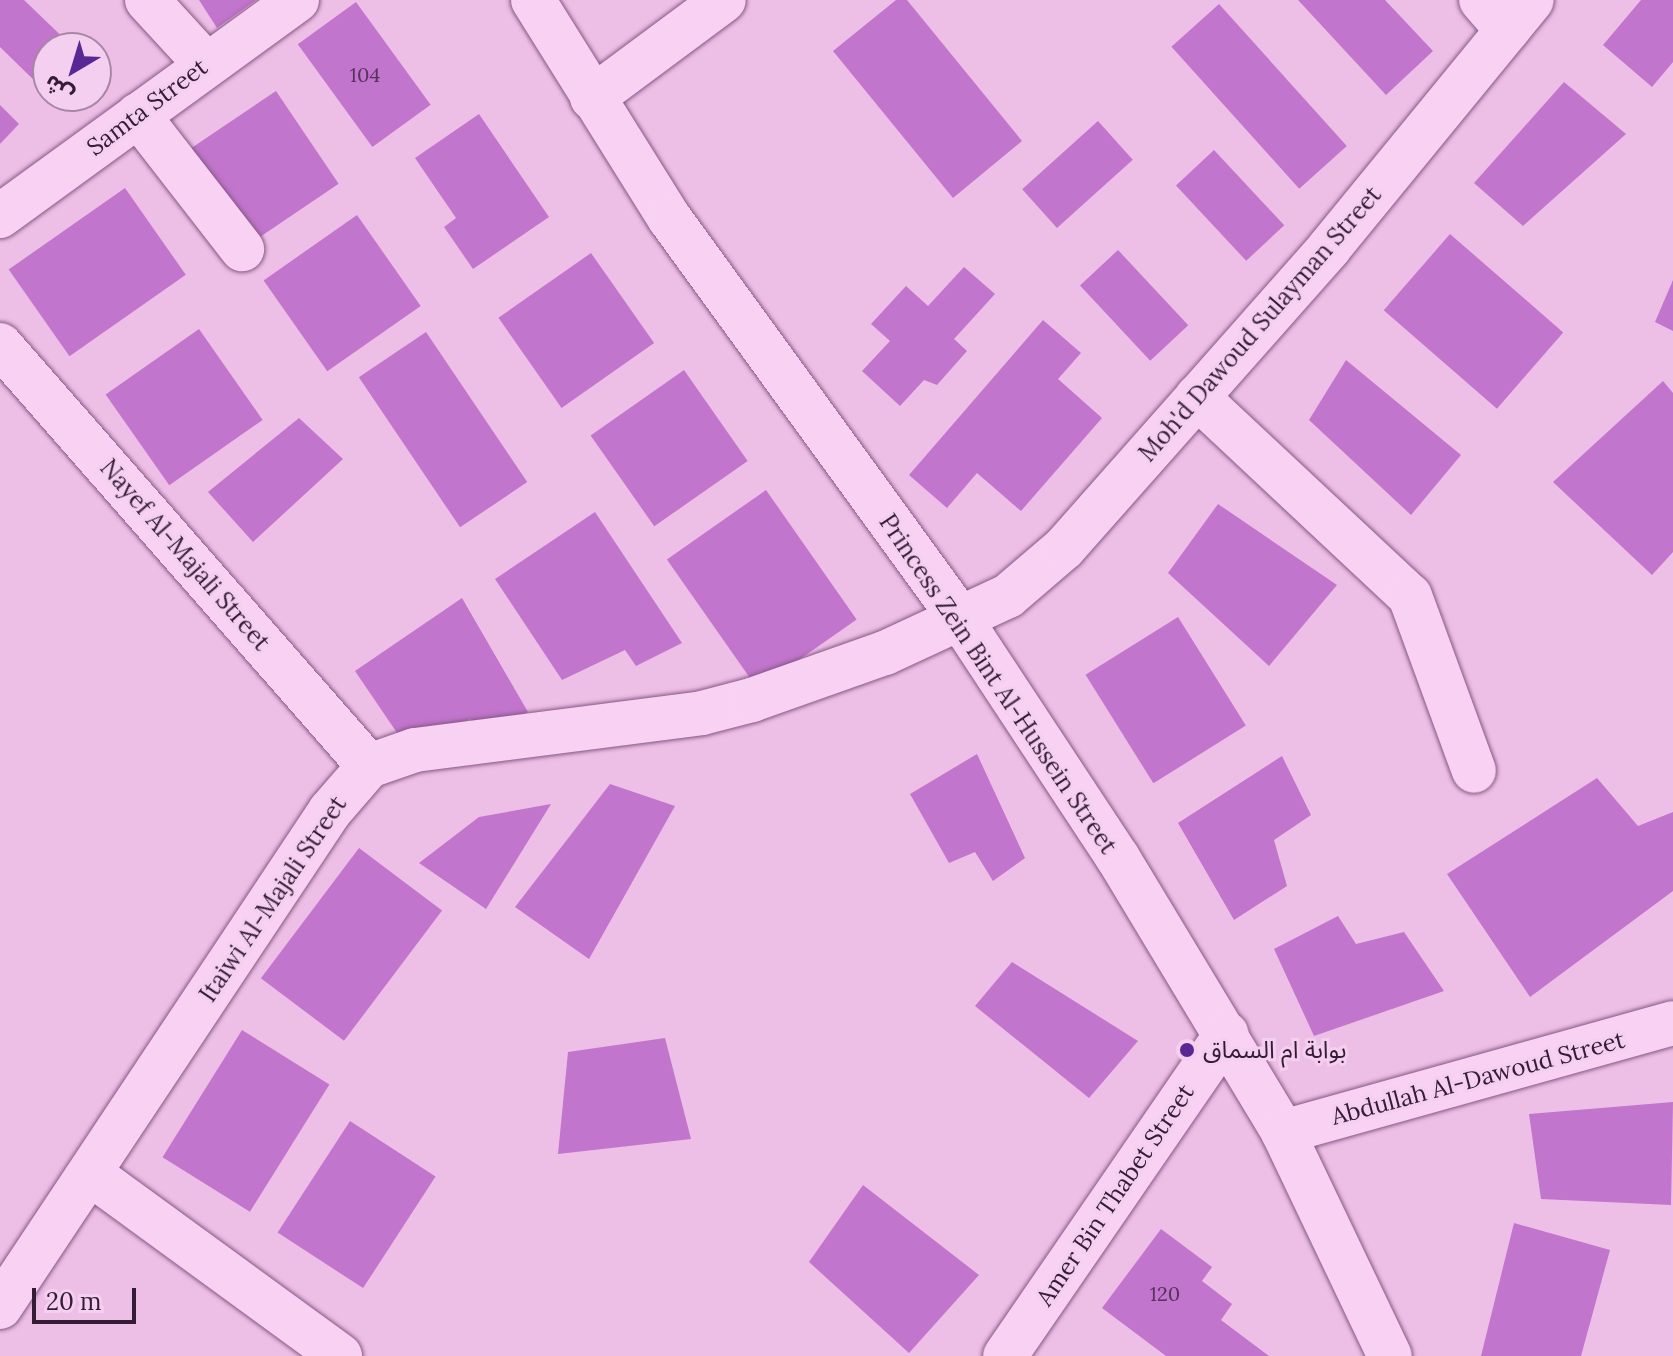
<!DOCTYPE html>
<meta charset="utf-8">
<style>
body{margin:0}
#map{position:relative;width:1673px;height:1356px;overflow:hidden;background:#eebfe6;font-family:Lora,"Noto Sans Arabic",serif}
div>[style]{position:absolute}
.building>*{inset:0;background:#c175cc;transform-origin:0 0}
.roads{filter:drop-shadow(0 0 2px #865886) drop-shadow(0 0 2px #865886)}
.minor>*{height:44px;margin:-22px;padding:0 22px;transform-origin:22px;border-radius:22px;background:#f9d2f3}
.dots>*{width:22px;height:22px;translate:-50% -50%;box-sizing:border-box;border:4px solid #f5cfef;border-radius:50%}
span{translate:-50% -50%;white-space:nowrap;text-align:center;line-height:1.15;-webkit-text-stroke:6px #f5cfef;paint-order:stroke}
.number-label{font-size:20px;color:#57325c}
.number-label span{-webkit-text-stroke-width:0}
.street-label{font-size:24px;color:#341c36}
.poi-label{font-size:24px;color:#341c36}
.left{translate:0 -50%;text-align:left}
.north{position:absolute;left:32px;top:32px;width:80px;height:80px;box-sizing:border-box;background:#f5cfef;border:2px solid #a887a5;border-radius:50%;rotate:218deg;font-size:22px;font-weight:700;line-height:32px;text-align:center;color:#341c36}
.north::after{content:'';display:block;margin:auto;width:28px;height:36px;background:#592895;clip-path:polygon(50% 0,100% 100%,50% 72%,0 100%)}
.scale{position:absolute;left:32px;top:1288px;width:104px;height:36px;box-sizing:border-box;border:4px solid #341c36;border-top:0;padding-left:10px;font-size:24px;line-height:28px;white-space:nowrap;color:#341c36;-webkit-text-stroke:6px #f5cfef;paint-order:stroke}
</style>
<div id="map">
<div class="building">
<i style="clip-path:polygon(0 0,24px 0,74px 48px,48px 48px,48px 82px,42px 88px,0 47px)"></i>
<i style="clip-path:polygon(199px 0,256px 0,217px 28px)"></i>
<i style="clip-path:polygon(896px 0,907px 0,1022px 141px,953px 198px,833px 51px)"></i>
<i style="clip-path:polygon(1298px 0,1385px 0,1433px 51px,1386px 95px)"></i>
<i style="clip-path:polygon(1641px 0,1673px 0,1673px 62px,1652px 87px,1603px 45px)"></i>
<i style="left:356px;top:2px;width:127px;height:72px;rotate:54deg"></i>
<i style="left:1219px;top:4px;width:191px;height:64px;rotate:48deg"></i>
<i style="clip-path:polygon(1564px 82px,1626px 134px,1523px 226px,1474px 183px)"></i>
<i style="left:276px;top:91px;width:112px;height:115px;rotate:56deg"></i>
<i style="clip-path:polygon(0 105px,19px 124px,0 144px)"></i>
<i style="clip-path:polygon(479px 114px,549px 217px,473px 269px,444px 227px,456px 218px,415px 158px)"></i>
<i style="left:1098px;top:121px;width:52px;height:102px;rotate:48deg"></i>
<i style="left:1214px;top:150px;width:103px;height:52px;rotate:47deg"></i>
<i style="left:125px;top:188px;width:106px;height:142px;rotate:55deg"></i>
<i style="left:357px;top:215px;width:111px;height:114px;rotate:55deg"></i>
<i style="left:1450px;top:234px;width:150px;height:101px;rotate:41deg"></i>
<i style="left:1118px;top:250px;width:103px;height:52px;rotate:47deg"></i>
<i style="left:591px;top:253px;width:110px;height:113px;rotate:55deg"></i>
<i style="clip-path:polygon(964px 267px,995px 294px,954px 339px,967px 351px,937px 385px,924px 380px,900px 406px,862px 371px,890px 341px,871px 324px,906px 286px,928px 306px)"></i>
<i style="clip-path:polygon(1673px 280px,1673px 331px,1655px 322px)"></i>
<i style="clip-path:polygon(1043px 320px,1081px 353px,1058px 379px,1102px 418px,1021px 511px,977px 473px,947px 508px,909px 475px)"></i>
<i style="left:199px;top:329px;width:111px;height:114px;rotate:55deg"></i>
<i style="left:426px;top:332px;width:181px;height:81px;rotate:56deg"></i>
<i style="clip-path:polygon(1346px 360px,1461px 455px,1411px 515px,1309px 420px)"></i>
<i style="left:684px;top:370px;width:111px;height:114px;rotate:55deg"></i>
<i style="clip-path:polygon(1663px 381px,1673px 393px,1673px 552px,1652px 575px,1553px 482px)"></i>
<i style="clip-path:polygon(299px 418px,343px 459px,253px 542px,208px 492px)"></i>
<i style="left:766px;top:490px;width:158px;height:121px;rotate:55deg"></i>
<i style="clip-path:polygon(1218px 504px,1337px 585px,1269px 666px,1168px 573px)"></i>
<i style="clip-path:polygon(595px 512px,682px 643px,636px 666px,625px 650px,562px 680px,495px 579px)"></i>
<i style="clip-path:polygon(462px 598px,528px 712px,482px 735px,470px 719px,429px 744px,408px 749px,355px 671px)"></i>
<i style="left:1178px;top:617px;width:128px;height:109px;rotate:58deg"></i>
<i style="clip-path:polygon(977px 754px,1025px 858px,993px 881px,975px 852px,949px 863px,910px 794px)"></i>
<i style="clip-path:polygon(1282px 756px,1311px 815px,1274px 840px,1287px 886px,1234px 920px,1178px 823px)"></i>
<i style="clip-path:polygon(1597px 778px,1638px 826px,1673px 812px,1673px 891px,1530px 997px,1447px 874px)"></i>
<i style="clip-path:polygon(610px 784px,675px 806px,589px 959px,515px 907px)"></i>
<i style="clip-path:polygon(551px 804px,486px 909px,419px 863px,479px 817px)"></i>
<i style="left:359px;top:848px;width:104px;height:163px;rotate:37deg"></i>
<i style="clip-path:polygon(1338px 916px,1356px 944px,1404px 932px,1444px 991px,1314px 1036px,1274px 949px)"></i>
<i style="clip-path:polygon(1012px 962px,1138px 1041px,1089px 1098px,975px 1006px)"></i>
<i style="left:242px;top:1030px;width:103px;height:150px;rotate:32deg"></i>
<i style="clip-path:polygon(665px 1038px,691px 1139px,558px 1154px,568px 1052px)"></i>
<i style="clip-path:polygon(1673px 1102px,1671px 1205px,1541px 1199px,1529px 1114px)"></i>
<i style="left:350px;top:1121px;width:102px;height:133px;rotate:33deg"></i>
<i style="clip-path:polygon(863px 1185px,979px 1275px,909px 1353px,809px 1262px)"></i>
<i style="clip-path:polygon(1514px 1223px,1610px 1250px,1581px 1356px,1481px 1356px)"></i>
<i style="clip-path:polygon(1161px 1229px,1212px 1267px,1202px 1281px,1232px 1304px,1221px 1320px,1269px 1356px,1166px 1356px,1102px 1308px)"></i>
</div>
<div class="roads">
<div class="minor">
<i style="left:147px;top:0;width:86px;rotate:47.4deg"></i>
<i style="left:533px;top:0;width:258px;rotate:58deg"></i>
<i style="left:670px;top:219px;width:495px;rotate:54deg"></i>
<i style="left:961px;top:620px;width:285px;rotate:56.6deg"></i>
<i style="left:1118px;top:858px;width:320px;rotate:58.9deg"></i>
<i style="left:1283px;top:1132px;width:248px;rotate:64.5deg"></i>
<i style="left:1481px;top:0;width:40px;rotate:49deg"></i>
<i style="left:592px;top:98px;width:164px;rotate:-36.6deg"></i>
<i style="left:138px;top:115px;width:170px;rotate:52.2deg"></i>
<i style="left:0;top:216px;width:367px;rotate:-36deg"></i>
<i style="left:0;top:345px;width:560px;rotate:48.77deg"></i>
<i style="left:1197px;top:397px;width:291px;rotate:43.1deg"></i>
<i style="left:1410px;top:596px;width:186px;rotate:69.9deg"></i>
<i style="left:1283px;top:1132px;width:405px;rotate:-15.6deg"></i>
<i style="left:92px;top:1175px;width:307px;rotate:36.1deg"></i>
<i style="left:0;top:1307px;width:596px;rotate:-56.36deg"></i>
<i style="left:330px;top:811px;width:60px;rotate:-49.1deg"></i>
<i style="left:369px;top:766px;width:49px;rotate:-19.2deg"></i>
<i style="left:415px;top:750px;width:289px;rotate:-7.3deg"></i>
<i style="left:702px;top:713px;width:52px;rotate:-14.6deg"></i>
<i style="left:752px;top:700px;width:141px;rotate:-19.5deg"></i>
<i style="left:885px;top:653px;width:136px;rotate:-24.9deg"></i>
<i style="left:1008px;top:596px;width:74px;rotate:-40.6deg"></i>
<i style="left:1064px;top:548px;width:400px;rotate:-48.5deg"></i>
<i style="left:1329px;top:248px;width:320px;rotate:-50.7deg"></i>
<i style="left:1005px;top:1356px;width:391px;rotate:-55.5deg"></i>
</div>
</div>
<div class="dots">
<i style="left:1187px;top:1050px;background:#592895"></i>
</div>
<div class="number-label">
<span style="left:365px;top:74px">104</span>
<span style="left:1165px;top:1293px">120</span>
</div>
<div class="street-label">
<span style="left:147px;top:107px;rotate:-37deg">Samta Street</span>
<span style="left:1260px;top:324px;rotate:-49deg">Moh'd Dawoud Sulayman Street</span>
<span style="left:185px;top:555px;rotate:49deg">Nayef Al-Majali Street</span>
<span style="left:998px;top:684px;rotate:56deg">Princess Zein Bint Al-Hussein Street</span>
<span style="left:273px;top:899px;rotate:-56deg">Itaiwi Al-Majali Street</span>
<span style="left:1478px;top:1078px;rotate:-15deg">Abdullah Al-Dawoud Street</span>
<span style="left:1115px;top:1195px;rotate:-56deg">Amer Bin Thabet Street</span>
</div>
<div class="poi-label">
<span class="left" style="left:1203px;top:1050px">بوابة ام السماق</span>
</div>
<div class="north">ش</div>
<div class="scale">20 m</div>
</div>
